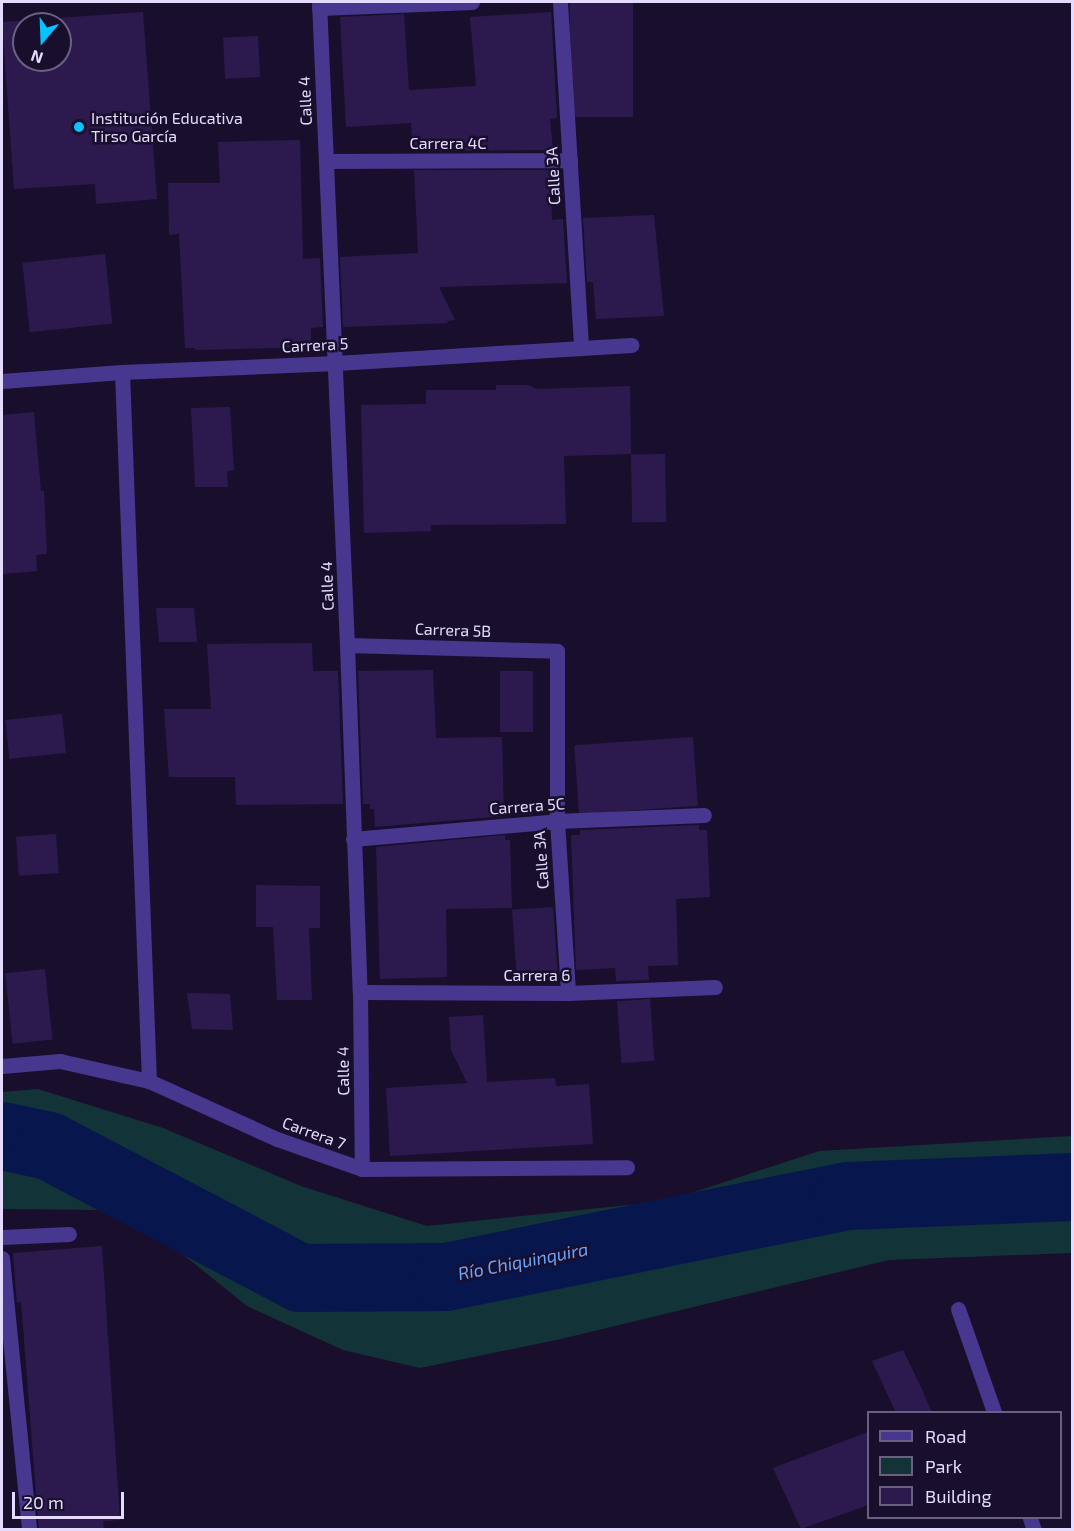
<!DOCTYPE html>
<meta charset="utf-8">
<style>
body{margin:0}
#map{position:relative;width:1074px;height:1531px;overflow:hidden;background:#190f2d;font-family:"Exo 2",sans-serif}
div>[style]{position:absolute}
.green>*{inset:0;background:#123337}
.river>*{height:68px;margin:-34px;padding:0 34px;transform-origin:34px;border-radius:34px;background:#07174e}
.building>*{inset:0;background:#2c1a4f;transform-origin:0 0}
.minor>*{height:15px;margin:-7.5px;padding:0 7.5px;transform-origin:7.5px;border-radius:7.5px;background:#47378f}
.dots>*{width:16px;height:16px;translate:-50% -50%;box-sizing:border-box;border:3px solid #190f2d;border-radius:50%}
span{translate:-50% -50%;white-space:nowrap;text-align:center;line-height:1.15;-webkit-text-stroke:5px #190f2d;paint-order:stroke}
.street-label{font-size:16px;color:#e4dbff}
.poi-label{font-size:16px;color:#e4dbff}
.left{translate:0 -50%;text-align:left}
.water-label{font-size:18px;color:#69a4ff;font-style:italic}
.frame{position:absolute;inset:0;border:3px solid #e4dbff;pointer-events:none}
.legend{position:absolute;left:867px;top:1411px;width:195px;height:108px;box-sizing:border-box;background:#190f2d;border:2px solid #6a6181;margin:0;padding:8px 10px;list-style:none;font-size:18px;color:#e4dbff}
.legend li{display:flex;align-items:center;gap:12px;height:30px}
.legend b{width:30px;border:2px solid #6a6181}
.north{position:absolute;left:12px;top:12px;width:60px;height:60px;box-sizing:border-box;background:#190f2d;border:2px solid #6a6181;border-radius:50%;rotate:199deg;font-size:16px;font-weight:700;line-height:24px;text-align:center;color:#e4dbff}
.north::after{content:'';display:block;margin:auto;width:21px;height:27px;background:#07c2ff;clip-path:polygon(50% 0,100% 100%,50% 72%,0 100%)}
.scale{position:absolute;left:12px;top:1492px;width:112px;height:27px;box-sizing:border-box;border:3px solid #e4dbff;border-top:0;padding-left:8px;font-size:18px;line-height:21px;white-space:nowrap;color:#e4dbff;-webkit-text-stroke:4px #190f2d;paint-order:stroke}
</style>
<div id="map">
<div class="green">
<i style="clip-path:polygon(38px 1089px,163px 1128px,301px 1186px,427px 1226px,667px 1201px,819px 1151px,1072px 1136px,1072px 1253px,889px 1260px,561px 1339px,420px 1368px,343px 1350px,247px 1306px,160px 1236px,97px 1210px,2px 1209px,2px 1092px)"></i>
</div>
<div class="river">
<i style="left:2px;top:1136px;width:48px;rotate:12deg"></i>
<i style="left:49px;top:1146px;width:284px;rotate:27.7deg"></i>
<i style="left:300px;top:1278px;width:146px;rotate:-0.4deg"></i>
<i style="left:446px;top:1277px;width:410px;rotate:-11.4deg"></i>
<i style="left:848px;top:1196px;width:224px;rotate:-2.3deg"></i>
</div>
<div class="building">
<i style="left:570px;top:2px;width:63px;height:115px"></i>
<i style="clip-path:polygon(evenodd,143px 12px,157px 199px,96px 204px,95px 184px,14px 189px,2px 22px,143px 12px,24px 24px,60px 24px,60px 60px,24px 60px,24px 24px)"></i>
<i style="clip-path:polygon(551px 12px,557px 118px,550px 119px,553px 150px,413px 151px,411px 123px,346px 127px,340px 17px,404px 14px,409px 90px,476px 86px,470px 17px)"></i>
<i style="left:258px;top:36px;width:41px;height:35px;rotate:87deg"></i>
<i style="clip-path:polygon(300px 140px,303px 259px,320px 258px,323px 327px,311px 328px,311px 347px,195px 350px,195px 348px,185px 348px,179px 234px,169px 235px,168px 183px,220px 183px,218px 142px)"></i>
<i style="clip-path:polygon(414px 170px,550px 170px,552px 220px,563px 219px,567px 283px,439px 287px,455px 320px,447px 321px,448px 323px,343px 327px,340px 257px,418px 253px)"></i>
<i style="clip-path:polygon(654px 215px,664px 316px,596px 319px,593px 282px,587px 282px,583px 218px)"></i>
<i style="left:105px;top:254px;width:70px;height:83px;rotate:84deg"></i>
<i style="clip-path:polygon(496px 385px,528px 385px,537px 389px,630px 386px,631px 454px,564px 456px,566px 524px,431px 525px,431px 531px,364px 533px,361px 405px,426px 404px,426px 390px,496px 390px)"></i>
<i style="clip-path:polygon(230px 407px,234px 470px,227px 471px,228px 487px,195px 487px,191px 408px)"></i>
<i style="clip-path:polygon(34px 412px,41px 491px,44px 491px,47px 554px,36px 555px,37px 571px,2px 574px,2px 415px)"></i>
<i style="left:665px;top:454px;width:68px;height:34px;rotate:89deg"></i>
<i style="clip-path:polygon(156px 608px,194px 608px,197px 642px,159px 642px)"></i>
<i style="clip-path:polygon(312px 643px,313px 671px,338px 671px,343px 804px,236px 805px,235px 777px,169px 777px,164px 709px,211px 709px,207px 644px)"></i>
<i style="clip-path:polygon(433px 670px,436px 738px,502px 737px,504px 816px,375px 827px,374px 809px,370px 809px,370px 804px,363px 804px,358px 671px)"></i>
<i style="left:500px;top:671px;width:33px;height:61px"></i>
<i style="left:62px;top:714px;width:39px;height:57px;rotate:84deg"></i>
<i style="left:693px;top:737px;width:69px;height:119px;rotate:86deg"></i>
<i style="clip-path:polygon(699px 825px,699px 830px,707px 830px,710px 897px,676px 899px,678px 965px,648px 966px,649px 980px,616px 981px,615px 968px,576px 970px,571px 835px,580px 835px,580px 830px)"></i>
<i style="left:56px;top:834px;width:39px;height:40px;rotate:86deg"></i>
<i style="clip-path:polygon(505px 835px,505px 840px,510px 840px,512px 908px,446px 909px,447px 977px,380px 979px,376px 847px)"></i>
<i style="clip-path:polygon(256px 885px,320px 886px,320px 928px,309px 928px,312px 1000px,277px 1000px,273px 927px,256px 927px)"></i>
<i style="left:553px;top:907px;width:65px;height:41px;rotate:86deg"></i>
<i style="left:45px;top:969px;width:71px;height:40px;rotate:84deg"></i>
<i style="clip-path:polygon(187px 993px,230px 994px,233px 1030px,192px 1029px)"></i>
<i style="left:650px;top:999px;width:62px;height:33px;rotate:86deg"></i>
<i style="clip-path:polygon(483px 1015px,487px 1082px,555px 1078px,556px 1086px,589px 1084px,593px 1144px,390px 1156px,386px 1088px,467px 1083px,451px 1050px,449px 1017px)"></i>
<i style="clip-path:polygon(102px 1246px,120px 1520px,103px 1521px,104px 1530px,39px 1530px,21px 1302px,17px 1303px,13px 1253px)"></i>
<i style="clip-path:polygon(903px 1350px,921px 1387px,932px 1413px,896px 1413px,872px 1361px)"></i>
<i style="clip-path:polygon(868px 1432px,868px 1505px,801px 1529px,773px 1468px)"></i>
</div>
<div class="minor">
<i style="left:319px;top:2px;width:644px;rotate:87.51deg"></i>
<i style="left:347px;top:645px;width:347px;rotate:87.9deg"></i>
<i style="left:360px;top:992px;width:177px;rotate:89.4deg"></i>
<i style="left:560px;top:2px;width:347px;rotate:86.5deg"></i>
<i style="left:319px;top:8px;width:153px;rotate:-2.2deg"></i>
<i style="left:326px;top:161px;width:244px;rotate:-0.2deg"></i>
<i style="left:122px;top:372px;width:710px;rotate:87.82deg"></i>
<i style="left:2px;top:381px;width:120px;rotate:-4.3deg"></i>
<i style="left:122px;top:372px;width:214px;rotate:-2.4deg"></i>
<i style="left:336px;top:363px;width:296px;rotate:-3.5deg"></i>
<i style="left:347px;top:645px;width:210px;rotate:1.6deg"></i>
<i style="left:557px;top:651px;width:170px;rotate:90deg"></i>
<i style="left:557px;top:821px;width:172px;rotate:86.3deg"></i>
<i style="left:353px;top:839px;width:205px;rotate:-5deg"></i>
<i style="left:557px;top:821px;width:147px;rotate:-2.3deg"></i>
<i style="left:360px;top:992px;width:208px;rotate:0.3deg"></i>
<i style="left:568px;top:993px;width:147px;rotate:-2.3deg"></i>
<i style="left:2px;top:1066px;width:58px;rotate:-4.9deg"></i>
<i style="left:60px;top:1061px;width:91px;rotate:12.7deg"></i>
<i style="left:149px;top:1081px;width:141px;rotate:24.4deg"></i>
<i style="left:277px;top:1139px;width:90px;rotate:19.4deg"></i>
<i style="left:362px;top:1169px;width:265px;rotate:-0.4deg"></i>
<i style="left:2px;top:1237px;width:67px;rotate:-2.6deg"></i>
<i style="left:2px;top:1258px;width:273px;rotate:84.3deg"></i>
<i style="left:958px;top:1309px;width:109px;rotate:70.7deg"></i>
<i style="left:1030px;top:1518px;width:13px;rotate:72deg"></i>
</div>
<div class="dots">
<i style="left:79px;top:127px;background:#07c2ff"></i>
</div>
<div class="street-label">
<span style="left:305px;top:101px;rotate:-93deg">Calle 4</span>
<span style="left:448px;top:143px">Carrera 4C</span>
<span style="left:553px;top:176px;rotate:-93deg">Calle 3A</span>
<span style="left:315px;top:345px;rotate:-3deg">Carrera 5</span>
<span style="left:327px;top:586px;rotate:-92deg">Calle 4</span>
<span style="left:453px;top:630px;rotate:2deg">Carrera 5B</span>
<span style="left:527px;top:806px;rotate:-4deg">Carrera 5C</span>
<span style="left:541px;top:860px;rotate:-94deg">Calle 3A</span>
<span style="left:537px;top:975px">Carrera 6</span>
<span style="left:343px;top:1071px;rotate:-91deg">Calle 4</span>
<span style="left:314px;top:1133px;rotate:20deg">Carrera 7</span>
</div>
<div class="poi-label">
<span class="left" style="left:91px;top:127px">Institución Educativa<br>Tirso García</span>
</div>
<div class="water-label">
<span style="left:523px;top:1261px;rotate:-11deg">Río Chiquinquira</span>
</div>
<div class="frame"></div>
<ul class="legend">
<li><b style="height:8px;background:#47378f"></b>Road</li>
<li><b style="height:16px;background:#123337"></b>Park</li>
<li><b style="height:16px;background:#2c1a4f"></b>Building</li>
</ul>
<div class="north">N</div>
<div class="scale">20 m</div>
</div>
